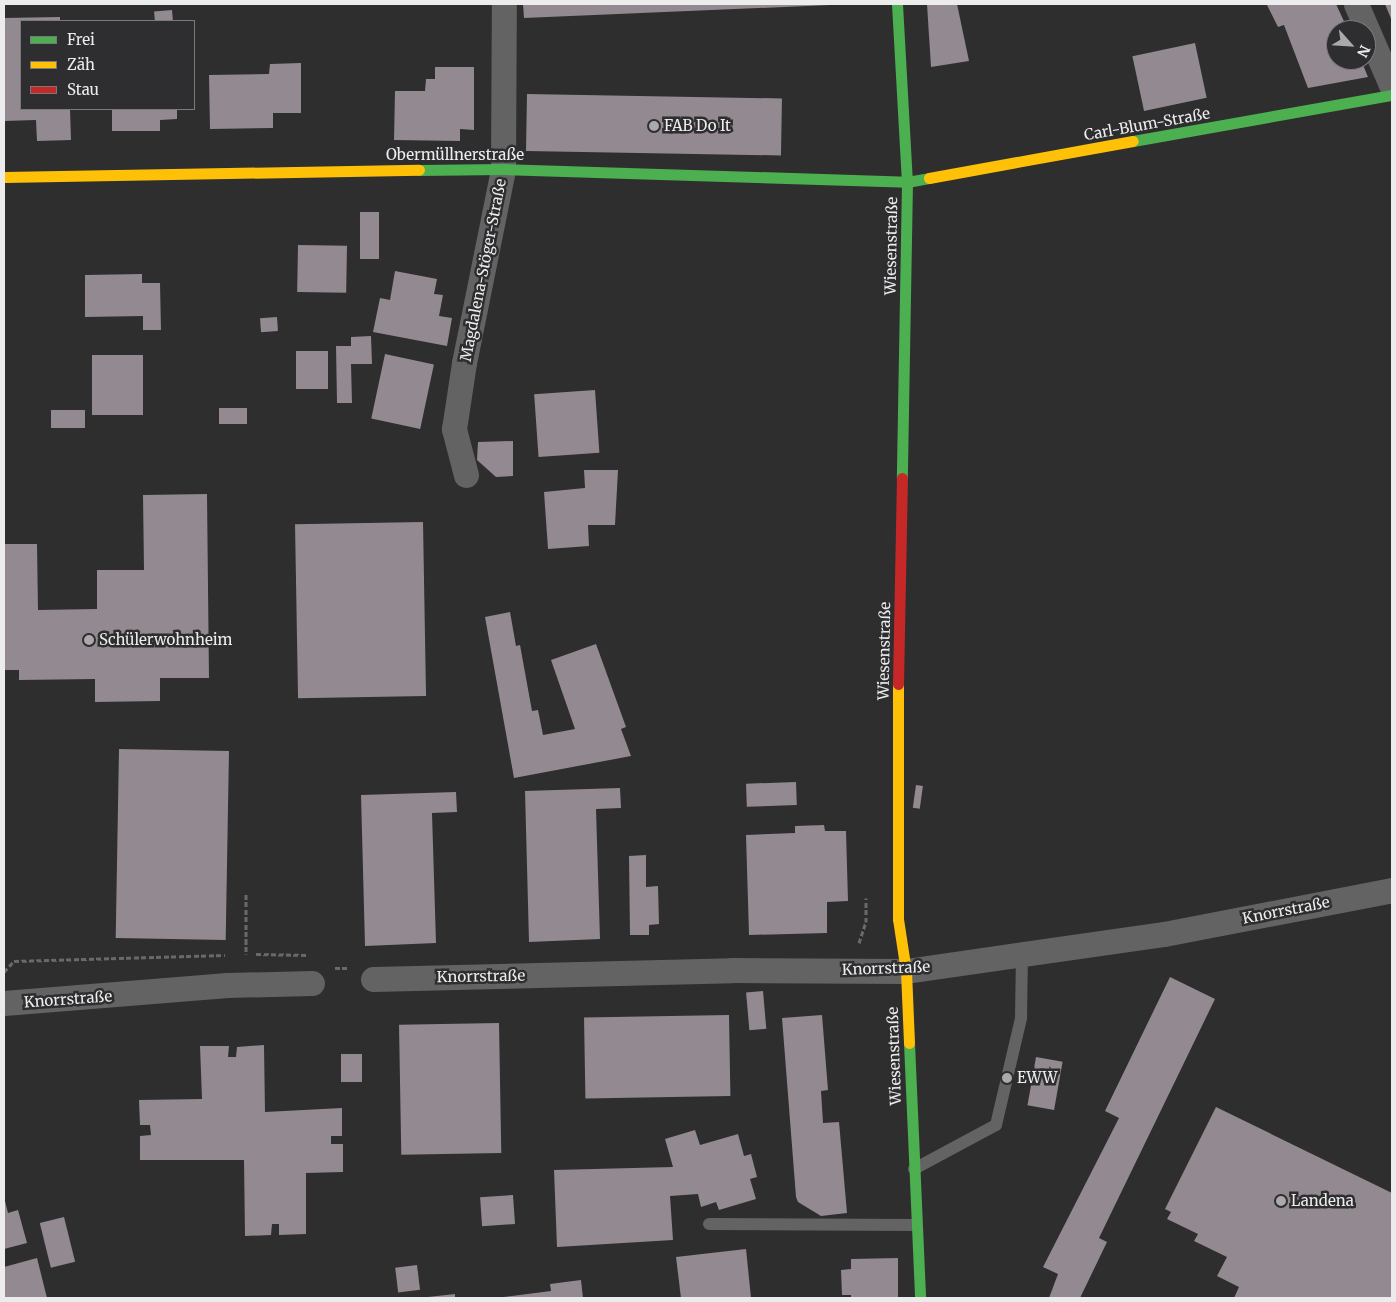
<!DOCTYPE html>
<meta charset="utf-8">
<style>
body{margin:0}
#map{position:relative;width:1396px;height:1302px;overflow:hidden;background:#2e2e2e;font-family:Merriweather,serif}
div>[style]{position:absolute}
.building>*{inset:0;background:#938990;transform-origin:0 0}
.path>*{height:3px;margin-top:-1.5px;transform-origin:0;background:repeating-linear-gradient(90deg,#696969 0 5px,transparent 0 7.5px)}
.lane>*{height:12px;margin:-6px;padding:0 6px;transform-origin:6px;border-radius:6px;background:#636364}
.street>*{height:25px;margin:-12.5px;padding:0 12.5px;transform-origin:12.5px;border-radius:12.5px;background:#636364}
.fast>*{height:11px;margin:-5.5px;padding:0 5.5px;transform-origin:5.5px;border-radius:5.5px;background:#4caf50}
.slow>*{height:11px;margin:-5.5px;padding:0 5.5px;transform-origin:5.5px;border-radius:5.5px;background:#ffc107}
.jam>*{height:11px;margin:-5.5px;padding:0 5.5px;transform-origin:5.5px;border-radius:5.5px;background:#c62828}
.dots>*{width:14px;height:14px;translate:-50% -50%;box-sizing:border-box;border:2px solid #2e2d2f;border-radius:50%}
span{translate:-50% -50%;white-space:nowrap;text-align:center;line-height:1.15;-webkit-text-stroke:5px #2e2d2f;paint-order:stroke}
.street-label{font-size:15px;color:#edeced}
.poi-label{font-size:15px;color:#edeced}
.left{translate:0 -50%;text-align:left}
.frame{position:absolute;inset:0;border:5px solid #edeced;pointer-events:none}
.legend{position:absolute;left:20px;top:20px;width:175px;height:90px;box-sizing:border-box;background:#2e2d2f;border:1px solid #7a797b;margin:0;padding:6px 9px;list-style:none;font-size:15px;color:#edeced}
.legend li{display:flex;align-items:center;gap:10px;height:25px}
.legend b{width:25px;border:1px solid #7a797b}
.north{position:absolute;left:1326px;top:20px;width:50px;height:50px;box-sizing:border-box;background:#2e2d2f;border:1px solid #7a797b;border-radius:50%;rotate:116deg;font-size:14px;font-weight:700;line-height:20px;text-align:center;color:#edeced}
.north::after{content:'';display:block;margin:auto;width:18px;height:22px;background:#aaa;clip-path:polygon(50% 0,100% 100%,50% 72%,0 100%)}
</style>
<div id="map">
<div class="building">
<i style="clip-path:polygon(523px 4px,830px 4px,830px 5px,524px 18px)"></i>
<i style="clip-path:polygon(927px 4px,957px 4px,969px 61px,931px 67px)"></i>
<i style="clip-path:polygon(1270px 4px,1336px 4px,1348px 30px,1336px 30px,1336px 60px,1361px 60px,1368px 77px,1308px 88px,1284px 25px,1278px 27px,1267px 5px)"></i>
<i style="clip-path:polygon(1385px 4px,1392px 4px,1392px 21px)"></i>
<i style="left:172px;top:10px;width:11px;height:18px;rotate:85deg"></i>
<i style="clip-path:polygon(60px 17px,60px 21px,21px 21px,21px 109px,70px 109px,71px 140px,37px 141px,36px 120px,4px 121px,4px 18px)"></i>
<i style="left:1195px;top:43px;width:56px;height:64px;rotate:78deg"></i>
<i style="clip-path:polygon(301px 63px,301px 113px,273px 113px,273px 128px,210px 129px,209px 75px,269px 74px,270px 64px)"></i>
<i style="clip-path:polygon(435px 67px,474px 67px,474px 130px,460px 129px,460px 141px,394px 140px,395px 91px,425px 91px,426px 79px,435px 79px)"></i>
<i style="left:527px;top:94px;width:255px;height:57px;rotate:1deg"></i>
<i style="clip-path:polygon(112px 109px,177px 109px,177px 119px,160px 120px,160px 131px,112px 131px)"></i>
<i style="left:379px;top:212px;width:47px;height:19px;rotate:90deg"></i>
<i style="left:298px;top:245px;width:49px;height:47px;rotate:1deg"></i>
<i style="clip-path:polygon(395px 271px,437px 279px,434px 294px,443px 295px,439px 316px,452px 318px,447px 346px,373px 332px,380px 298px,390px 300px)"></i>
<i style="clip-path:polygon(142px 274px,142px 283px,160px 283px,161px 330px,143px 330px,143px 316px,85px 317px,85px 275px)"></i>
<i style="left:277px;top:317px;width:14px;height:17px;rotate:86deg"></i>
<i style="clip-path:polygon(371px 336px,372px 364px,351px 364px,352px 403px,337px 403px,336px 346px,351px 346px,351px 337px)"></i>
<i style="left:296px;top:351px;width:32px;height:38px"></i>
<i style="left:385px;top:354px;width:50px;height:66px;rotate:12deg"></i>
<i style="left:92px;top:355px;width:51px;height:60px"></i>
<i style="left:595px;top:390px;width:63px;height:61px;rotate:86deg"></i>
<i style="left:219px;top:408px;width:28px;height:16px"></i>
<i style="left:85px;top:410px;width:18px;height:34px;rotate:90deg"></i>
<i style="clip-path:polygon(513px 441px,513px 476px,496px 477px,477px 460px,478px 442px)"></i>
<i style="clip-path:polygon(584px 470px,618px 470px,615px 525px,588px 525px,589px 546px,548px 549px,544px 492px,585px 488px)"></i>
<i style="clip-path:polygon(207px 494px,209px 678px,160px 678px,160px 701px,95px 702px,95px 679px,19px 680px,19px 670px,4px 670px,4px 544px,37px 544px,38px 610px,97px 609px,97px 570px,144px 570px,143px 495px)"></i>
<i style="left:423px;top:522px;width:174px;height:128px;rotate:89deg"></i>
<i style="clip-path:polygon(510px 612px,516px 646px,520px 645px,532px 711px,538px 710px,543px 735px,575px 729px,551px 660px,596px 644px,626px 727px,621px 729px,631px 756px,514px 778px,485px 617px)"></i>
<i style="left:119px;top:749px;width:110px;height:189px;rotate:1deg"></i>
<i style="left:796px;top:782px;width:23px;height:50px;rotate:88deg"></i>
<i style="left:916px;top:785px;width:7px;height:23px;rotate:8deg"></i>
<i style="clip-path:polygon(620px 788px,621px 808px,596px 809px,600px 939px,529px 942px,525px 791px)"></i>
<i style="clip-path:polygon(456px 792px,457px 812px,432px 813px,436px 943px,365px 946px,361px 795px)"></i>
<i style="clip-path:polygon(824px 825px,825px 831px,846px 831px,848px 901px,827px 902px,827px 933px,749px 935px,746px 835px,795px 833px,795px 826px)"></i>
<i style="clip-path:polygon(646px 855px,646px 887px,658px 886px,659px 924px,649px 925px,649px 935px,630px 935px,629px 856px)"></i>
<i style="clip-path:polygon(1170px 977px,1215px 999px,1099px 1238px,1107px 1242px,1080px 1298px,1049px 1298px,1058px 1274px,1043px 1267px,1119px 1118px,1105px 1111px)"></i>
<i style="left:763px;top:991px;width:38px;height:17px;rotate:85deg"></i>
<i style="left:729px;top:1015px;width:81px;height:145px;rotate:89deg"></i>
<i style="clip-path:polygon(822px 1015px,828px 1090px,821px 1091px,823px 1123px,839px 1122px,847px 1213px,821px 1216px,798px 1202px,796px 1197px,782px 1018px)"></i>
<i style="left:499px;top:1023px;width:130px;height:100px;rotate:89deg"></i>
<i style="clip-path:polygon(264px 1045px,265px 1112px,342px 1108px,342px 1136px,331px 1136px,331px 1144px,343px 1144px,343px 1172px,306px 1173px,306px 1234px,279px 1235px,279px 1224px,272px 1224px,271px 1235px,245px 1236px,244px 1160px,140px 1160px,140px 1136px,151px 1135px,150px 1125px,140px 1125px,139px 1100px,202px 1099px,200px 1046px,229px 1046px,228px 1057px,236px 1057px,237px 1047px)"></i>
<i style="left:341px;top:1054px;width:21px;height:28px"></i>
<i style="left:1036px;top:1057px;width:27px;height:49px;rotate:10deg"></i>
<i style="clip-path:polygon(1216px 1107px,1392px 1193px,1392px 1298px,1234px 1298px,1239px 1287px,1217px 1276px,1227px 1257px,1194px 1241px,1198px 1234px,1167px 1219px,1171px 1212px,1165px 1209px)"></i>
<i style="clip-path:polygon(695px 1130px,700px 1145px,738px 1134px,744px 1156px,751px 1154px,757px 1177px,750px 1179px,756px 1199px,719px 1210px,716px 1202px,701px 1207px,698px 1194px,670px 1196px,673px 1240px,557px 1247px,554px 1170px,673px 1167px,665px 1139px)"></i>
<i style="left:513px;top:1195px;width:29px;height:33px;rotate:86deg"></i>
<i style="clip-path:polygon(4px 1197px,8px 1213px,18px 1210px,27px 1243px,4px 1249px)"></i>
<i style="left:64px;top:1217px;width:46px;height:25px;rotate:76deg"></i>
<i style="clip-path:polygon(746px 1249px,751px 1298px,681px 1298px,676px 1257px)"></i>
<i style="clip-path:polygon(37px 1258px,47px 1298px,4px 1298px,4px 1267px)"></i>
<i style="clip-path:polygon(898px 1258px,898px 1298px,851px 1298px,851px 1295px,842px 1295px,841px 1270px,851px 1269px,851px 1259px)"></i>
<i style="left:417px;top:1265px;width:25px;height:22px;rotate:83deg"></i>
<i style="clip-path:polygon(581px 1280px,583px 1298px,495px 1298px,551px 1291px,550px 1284px)"></i>
<i style="clip-path:polygon(455px 1294px,455px 1298px,428px 1298px,428px 1297px)"></i>
</div>
<div class="path">
<i style="left:246px;top:894px;width:60px;rotate:90deg"></i>
<i style="left:859px;top:943px;width:22px;rotate:-72deg"></i>
<i style="left:866px;top:922px;width:24px;rotate:-90deg"></i>
<i style="left:256px;top:954px;width:51px;rotate:1.1deg"></i>
<i style="left:335px;top:968px;width:14px"></i>
<i style="left:4px;top:972px;width:15px;rotate:-48deg"></i>
<i style="left:14px;top:961px;width:211px;rotate:-1.6deg"></i>
</div>
<div class="lane">
<i style="left:914px;top:1169px;width:93px;rotate:-28.2deg"></i>
<i style="left:996px;top:1125px;width:110px;rotate:-76.8deg"></i>
<i style="left:1021px;top:1018px;width:64px;rotate:-89.1deg"></i>
<i style="left:709px;top:1224px;width:207px;rotate:0.3deg"></i>
</div>
<div class="street">
<i style="left:1356px;top:4px;width:90px;rotate:66.6deg"></i>
<i style="left:466px;top:475px;width:48px;rotate:-104.6deg"></i>
<i style="left:454px;top:429px;width:67px;rotate:-81.4deg"></i>
<i style="left:464px;top:363px;width:198px;rotate:-78.6deg"></i>
<i style="left:503px;top:169px;width:165px;rotate:-89.7deg"></i>
<i style="left:373px;top:979px;width:359px;rotate:-1.4deg"></i>
<i style="left:732px;top:970px;width:174px;rotate:0.3deg"></i>
<i style="left:906px;top:971px;width:261px;rotate:-8.2deg"></i>
<i style="left:1164px;top:934px;width:232px;rotate:-10.9deg"></i>
<i style="left:4px;top:1003px;width:224px;rotate:-4.6deg"></i>
<i style="left:227px;top:985px;width:85px;rotate:-1.3deg"></i>
</div>
<div class="fast">
<i style="left:897px;top:4px;width:178px;rotate:86.8deg"></i>
<i style="left:907px;top:182px;width:296px;rotate:91deg"></i>
<i style="left:1133px;top:141px;width:263px;rotate:-10.1deg"></i>
<i style="left:419px;top:170px;width:84px;rotate:-0.7deg"></i>
<i style="left:503px;top:169px;width:404px;rotate:1.8deg"></i>
<i style="left:907px;top:182px;width:22px;rotate:-10deg"></i>
<i style="left:909px;top:1043px;width:255px;rotate:87.5deg"></i>
</div>
<div class="slow">
<i style="left:4px;top:177px;width:415px;rotate:-1deg"></i>
<i style="left:929px;top:178px;width:207px;rotate:-10.3deg"></i>
<i style="left:898px;top:684px;width:235px;rotate:90deg"></i>
<i style="left:898px;top:919px;width:53px;rotate:81.3deg"></i>
<i style="left:906px;top:971px;width:72px;rotate:87.6deg"></i>
</div>
<div class="jam">
<i style="left:898px;top:684px;width:206px;rotate:-88.9deg"></i>
</div>
<div class="dots">
<i style="left:654px;top:126px;background:#aaa"></i>
<i style="left:89px;top:640px;background:#aaa"></i>
<i style="left:1007px;top:1078px;background:#aaa"></i>
<i style="left:1281px;top:1201px;background:#aaa"></i>
</div>
<div class="street-label">
<span style="left:1147px;top:124px;rotate:-10deg">Carl-Blum-Straße</span>
<span style="left:455px;top:155px">Obermüllnerstraße</span>
<span style="left:891px;top:246px;rotate:-89deg">Wiesenstraße</span>
<span style="left:483px;top:270px;rotate:-79deg">Magdalena-Stöger-Straße</span>
<span style="left:884px;top:651px;rotate:-89deg">Wiesenstraße</span>
<span style="left:1286px;top:910px;rotate:-11deg">Knorrstraße</span>
<span style="left:886px;top:968px;rotate:-2deg">Knorrstraße</span>
<span style="left:481px;top:976px;rotate:-1deg">Knorrstraße</span>
<span style="left:68px;top:999px;rotate:-4deg">Knorrstraße</span>
<span style="left:894px;top:1056px;rotate:-92deg">Wiesenstraße</span>
</div>
<div class="poi-label">
<span class="left" style="left:664px;top:126px">FAB Do It</span>
<span class="left" style="left:99px;top:640px">Schülerwohnheim</span>
<span class="left" style="left:1017px;top:1078px">EWW</span>
<span class="left" style="left:1291px;top:1201px">Landena</span>
</div>
<div class="frame"></div>
<ul class="legend">
<li><b style="height:6px;background:#4caf50"></b>Frei</li>
<li><b style="height:6px;background:#ffc107"></b>Zäh</li>
<li><b style="height:6px;background:#c62828"></b>Stau</li>
</ul>
<div class="north">N</div>
</div>
